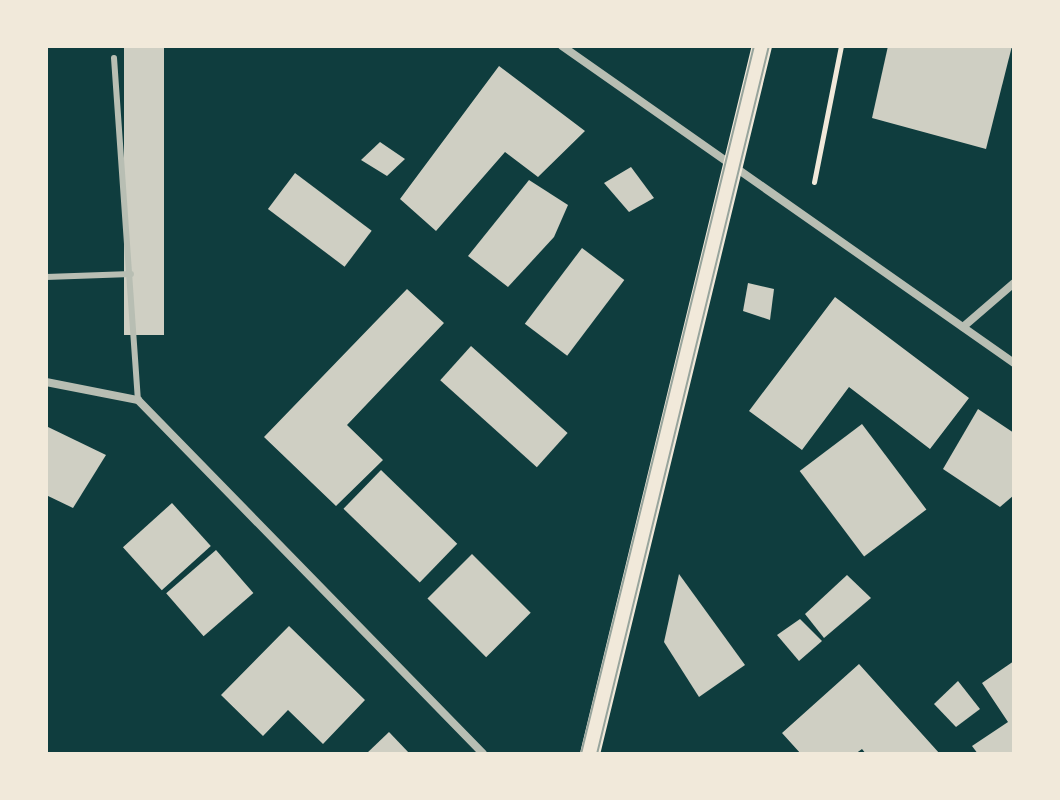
<!DOCTYPE html>
<style>
body{margin:0}
#map{position:relative;width:1060px;height:800px;overflow:hidden;background:#0f3d3e;font-family:Inter,sans-serif}
div>[style]{position:absolute}
.building>*{inset:0;background:#cfcfc3;transform-origin:0 0}
.path>*{height:5px;margin:-2.5px;padding:0 2.5px;transform-origin:2.5px;border-radius:2.5px;background:#f1e9da}
.service>*{height:6px;margin:-3px;padding:0 3px;transform-origin:3px;border-radius:3px;background:#b8beb3}
.minor>*{height:8px;margin:-4px;padding:0 4px;transform-origin:4px;border-radius:4px;background:#b8beb3}
.primary>*{height:20px;margin:-10px;padding:0 10px;transform-origin:10px;border-radius:10px;background:#f1e9da}
.tram>*{height:2px;margin:-1px;padding:0 1px;transform-origin:1px;border-radius:1px;background:#97a49c}
span{translate:-50% -50%;white-space:nowrap;text-align:center;line-height:1.15;-webkit-text-stroke:7px #f1e9da;paint-order:stroke}
.frame{position:absolute;inset:0;border:48px solid #f1e9da;pointer-events:none}
</style>
<div id="map">
<div class="building">
<i style="left:124px;top:46px;width:40px;height:289px"></i>
<i style="clip-path:polygon(888px 46px,1012px 46px,986px 149px,872px 118px)"></i>
<i style="clip-path:polygon(499px 66px,585px 131px,538px 177px,505px 152px,436px 231px,400px 199px)"></i>
<i style="clip-path:polygon(380px 142px,405px 159px,387px 176px,361px 160px)"></i>
<i style="clip-path:polygon(631px 167px,654px 198px,629px 212px,604px 183px)"></i>
<i style="left:295px;top:173px;width:96px;height:45px;rotate:37deg"></i>
<i style="clip-path:polygon(529px 180px,568px 205px,554px 237px,508px 287px,468px 256px)"></i>
<i style="left:582px;top:248px;width:53px;height:95px;rotate:37deg"></i>
<i style="clip-path:polygon(748px 283px,774px 289px,770px 320px,743px 311px)"></i>
<i style="clip-path:polygon(407px 289px,444px 323px,347px 425px,383px 460px,336px 506px,264px 437px)"></i>
<i style="clip-path:polygon(835px 297px,969px 398px,930px 449px,849px 387px,802px 450px,749px 411px)"></i>
<i style="left:471px;top:346px;width:130px;height:46px;rotate:42deg"></i>
<i style="clip-path:polygon(978px 409px,1014px 433px,1014px 495px,1000px 507px,943px 469px)"></i>
<i style="left:862px;top:424px;width:107px;height:78px;rotate:53deg"></i>
<i style="clip-path:polygon(46px 426px,106px 455px,73px 508px,46px 495px)"></i>
<i style="left:381px;top:470px;width:106px;height:54px;rotate:44deg"></i>
<i style="left:172px;top:503px;width:58px;height:66px;rotate:48deg"></i>
<i style="left:216px;top:550px;width:57px;height:66px;rotate:49deg"></i>
<i style="left:472px;top:554px;width:83px;height:63px;rotate:45deg"></i>
<i style="clip-path:polygon(679px 574px,745px 665px,699px 697px,664px 642px)"></i>
<i style="clip-path:polygon(847px 575px,871px 598px,824px 638px,805px 614px)"></i>
<i style="clip-path:polygon(800px 619px,822px 641px,799px 661px,777px 635px)"></i>
<i style="clip-path:polygon(289px 626px,365px 700px,323px 744px,288px 710px,263px 736px,221px 695px)"></i>
<i style="clip-path:polygon(1014px 661px,1014px 754px,978px 754px,972px 746px,1008px 722px,982px 683px)"></i>
<i style="clip-path:polygon(859px 664px,940px 754px,866px 754px,862px 749px,855px 754px,801px 754px,782px 733px)"></i>
<i style="clip-path:polygon(958px 681px,980px 709px,956px 727px,934px 704px)"></i>
<i style="clip-path:polygon(389px 732px,410px 754px,366px 754px)"></i>
</div>
<div class="path">
<i style="left:814px;top:182px;width:139px;rotate:-78.8deg"></i>
</div>
<div class="service">
<i style="left:114px;top:58px;width:343px;rotate:86deg"></i>
<i style="left:46px;top:277px;width:85px;rotate:-2deg"></i>
</div>
<div class="minor">
<i style="left:562px;top:46px;width:552px;rotate:35.04deg"></i>
<i style="left:963px;top:327px;width:67px;rotate:-40.8deg"></i>
<i style="left:46px;top:382px;width:94px;rotate:11.1deg"></i>
<i style="left:138px;top:400px;width:494px;rotate:45.7deg"></i>
</div>
<div class="primary">
<i style="left:590px;top:754px;width:729px;rotate:-76.35deg"></i>
</div>
<div class="tram">
<i style="left:581px;top:754px;width:729px;rotate:-76.27deg"></i>
<i style="left:597px;top:754px;width:729px;rotate:-76.35deg"></i>
</div>
<div class="frame"></div>
</div>
